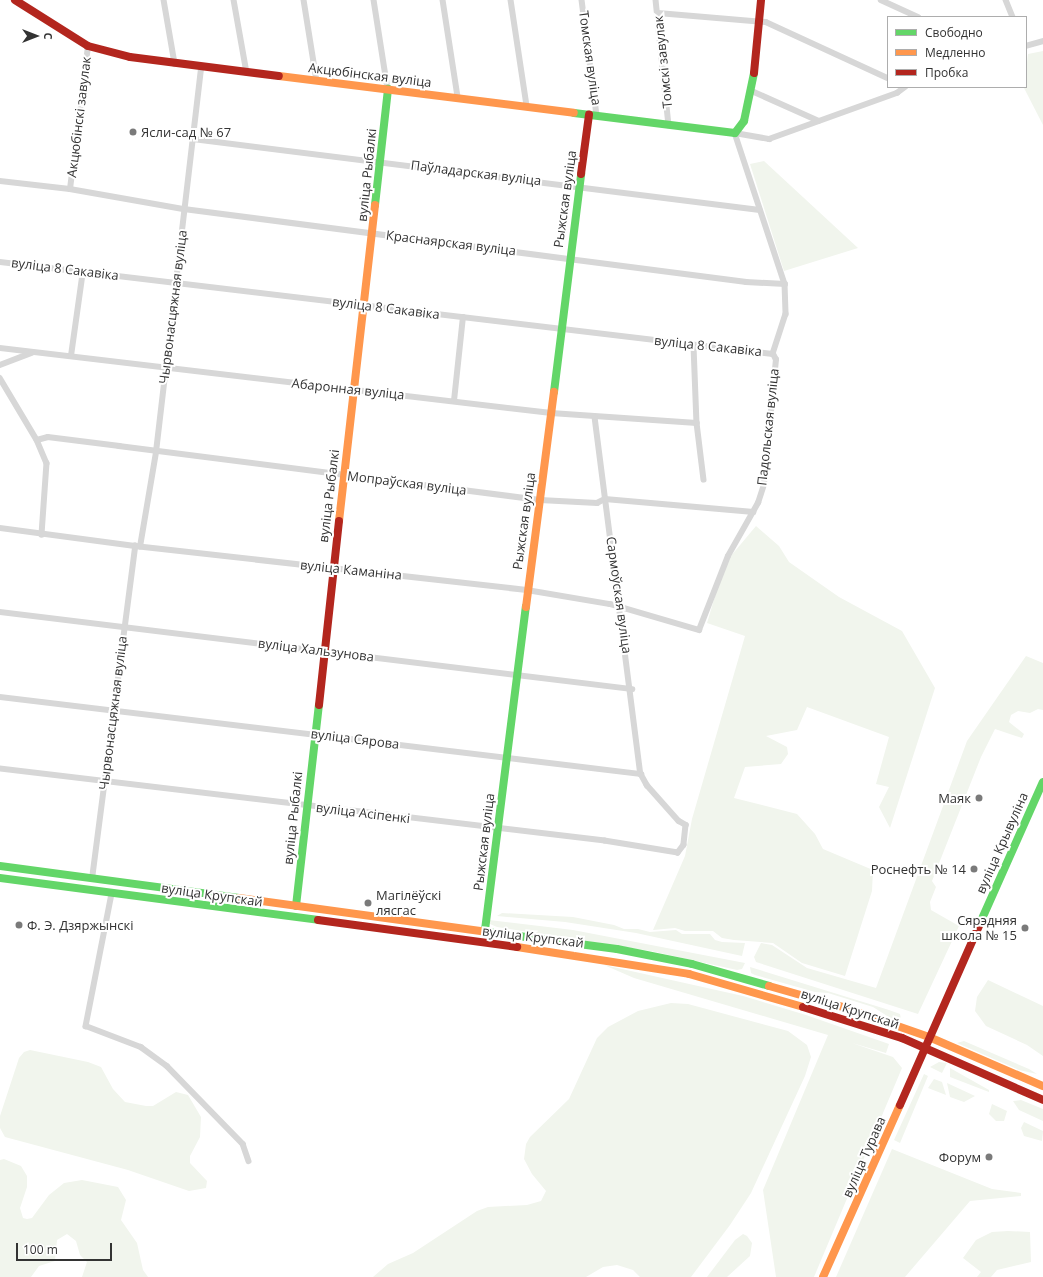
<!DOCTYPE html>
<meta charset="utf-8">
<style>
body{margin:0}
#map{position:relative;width:1043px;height:1277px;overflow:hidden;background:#fff;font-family:"Open Sans",sans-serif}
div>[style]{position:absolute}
.green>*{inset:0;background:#f1f5ed}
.street>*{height:5.5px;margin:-2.75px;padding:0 2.75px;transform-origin:2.75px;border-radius:2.75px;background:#d7d7d7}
.fast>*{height:8px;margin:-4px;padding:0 4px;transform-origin:4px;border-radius:4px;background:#63d668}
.slow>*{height:8px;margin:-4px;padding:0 4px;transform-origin:4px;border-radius:4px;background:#ff974d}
.jam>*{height:8px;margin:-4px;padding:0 4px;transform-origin:4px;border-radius:4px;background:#b3261e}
.dots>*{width:11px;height:11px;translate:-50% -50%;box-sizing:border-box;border:2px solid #fff;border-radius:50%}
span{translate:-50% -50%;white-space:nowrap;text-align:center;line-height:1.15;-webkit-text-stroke:4px #fff;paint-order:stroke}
.street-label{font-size:13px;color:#333}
.poi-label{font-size:13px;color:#333}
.left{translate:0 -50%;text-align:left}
.right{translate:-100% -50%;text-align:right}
.legend{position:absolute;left:887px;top:16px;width:140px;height:72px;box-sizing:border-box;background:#fff;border:1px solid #adadad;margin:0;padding:5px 7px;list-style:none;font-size:12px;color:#333}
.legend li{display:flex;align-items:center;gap:8px;height:20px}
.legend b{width:20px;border:1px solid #adadad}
.north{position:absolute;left:16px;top:16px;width:40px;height:40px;-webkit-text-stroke:3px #fff;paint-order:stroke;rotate:90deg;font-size:11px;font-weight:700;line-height:16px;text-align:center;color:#333}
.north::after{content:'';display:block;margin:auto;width:14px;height:18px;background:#333;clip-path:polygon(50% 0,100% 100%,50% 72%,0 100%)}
.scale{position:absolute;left:16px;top:1243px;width:96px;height:18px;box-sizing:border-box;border:2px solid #333;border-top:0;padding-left:5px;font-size:12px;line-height:14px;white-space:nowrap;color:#333;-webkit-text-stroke:3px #fff;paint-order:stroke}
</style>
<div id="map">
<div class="green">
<i style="clip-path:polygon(1043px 51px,1043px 125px,1024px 88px,1028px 54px)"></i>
<i style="clip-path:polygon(764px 161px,858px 248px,784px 271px,750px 164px)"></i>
<i style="clip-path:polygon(756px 526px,779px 546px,789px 562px,839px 597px,902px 631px,935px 688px,890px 828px,879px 807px,889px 787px,876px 784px,889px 737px,807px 707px,797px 730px,766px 736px,787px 747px,788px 754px,781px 764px,745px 767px,734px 798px,797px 814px,815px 834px,823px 849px,873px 870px,872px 891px,845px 976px,802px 963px,773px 943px,734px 940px,722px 938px,713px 931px,685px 931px,675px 928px,653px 930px,685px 856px,692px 819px,745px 636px,707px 623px,725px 563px)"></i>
<i style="clip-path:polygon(1026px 656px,1043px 663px,1043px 710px,1038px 709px,1030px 713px,1018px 711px,1011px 715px,1009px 722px,1024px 734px,1022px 738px,995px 729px,981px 757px,932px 881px,936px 887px,930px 902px,931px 910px,959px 926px,918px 1014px,756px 962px,754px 957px,761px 943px,772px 945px,807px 968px,876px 988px,967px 741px)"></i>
<i style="clip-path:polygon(502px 913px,573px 917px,614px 925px,624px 929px,638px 929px,650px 932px,676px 930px,682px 934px,710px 934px,715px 940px,722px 942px,745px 943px,742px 956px,636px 933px,565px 922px,497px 916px)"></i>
<i style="clip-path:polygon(489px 920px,573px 930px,745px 963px,742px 969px,737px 970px,651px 951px,497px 927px,490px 924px)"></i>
<i style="clip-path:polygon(604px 965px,743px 996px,806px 1015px,889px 1044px,886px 1053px,852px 1043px,893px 1057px,902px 1068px,814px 1277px,776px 1277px,763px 1190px,828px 1035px,634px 978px)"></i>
<i style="clip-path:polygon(750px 967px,889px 1010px,900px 1014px,901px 1019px,892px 1019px,873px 1007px,828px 993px,815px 992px,755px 975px,751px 973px)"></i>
<i style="clip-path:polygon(988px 980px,1043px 1006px,1043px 1056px,1027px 1045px,986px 1026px,975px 1011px,977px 997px)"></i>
<i style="clip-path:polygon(671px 1003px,688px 1004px,788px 1031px,807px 1045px,811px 1057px,805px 1076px,751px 1193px,730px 1225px,691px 1277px,640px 1277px,633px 1270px,617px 1265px,603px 1267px,586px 1277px,373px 1277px,388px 1264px,413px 1253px,477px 1211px,488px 1207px,527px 1205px,541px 1201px,546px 1191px,532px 1174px,524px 1159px,526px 1144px,530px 1137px,569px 1099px,597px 1038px,608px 1027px,638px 1011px)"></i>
<i style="clip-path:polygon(964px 1041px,1029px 1069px,1037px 1074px,1019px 1070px,957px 1043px)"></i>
<i style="clip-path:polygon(30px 1050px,88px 1062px,101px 1067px,113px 1089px,125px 1102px,146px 1106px,153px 1106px,176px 1092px,188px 1095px,201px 1117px,200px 1137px,190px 1156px,190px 1163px,207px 1181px,206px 1188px,189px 1191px,128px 1170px,5px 1137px,0 1128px,0 1116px,19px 1058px,24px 1052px)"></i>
<i style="clip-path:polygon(939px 1062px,947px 1063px,942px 1073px,930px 1067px)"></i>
<i style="clip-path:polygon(950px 1068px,989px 1090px,989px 1092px,950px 1077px)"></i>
<i style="clip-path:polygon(924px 1074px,928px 1076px,900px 1143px,894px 1140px)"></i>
<i style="clip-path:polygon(934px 1079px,942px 1082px,946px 1095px,928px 1088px)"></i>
<i style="clip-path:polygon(947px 1083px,975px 1096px,964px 1102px,950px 1097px)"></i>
<i style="clip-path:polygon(1021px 1100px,1043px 1109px,1043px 1121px,1019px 1110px,1013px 1101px)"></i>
<i style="clip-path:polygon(992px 1104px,1007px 1111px,1004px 1121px,996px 1121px,989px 1114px)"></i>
<i style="clip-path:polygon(1024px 1122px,1043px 1131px,1042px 1141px,1024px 1136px,1021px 1128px)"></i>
<i style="clip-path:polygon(892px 1149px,992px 1189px,1021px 1193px,1021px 1196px,970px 1201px,905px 1277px,836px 1277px)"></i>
<i style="clip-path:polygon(4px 1159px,21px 1166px,27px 1176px,27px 1187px,20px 1208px,23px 1218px,27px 1219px,32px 1218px,49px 1195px,64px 1183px,82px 1180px,118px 1187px,126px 1200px,121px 1220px,137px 1243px,143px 1270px,148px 1277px,82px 1277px,87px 1262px,80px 1255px,76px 1241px,67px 1234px,57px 1240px,55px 1261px,39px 1266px,31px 1277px,0 1277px,0 1160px)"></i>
<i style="clip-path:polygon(1008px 1231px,1030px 1232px,1031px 1262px,997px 1270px,991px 1277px,977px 1277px,981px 1272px,963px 1258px,976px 1240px,992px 1232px)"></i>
<i style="clip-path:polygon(743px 1234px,747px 1236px,752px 1243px,750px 1256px,727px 1277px,707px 1277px,735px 1240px)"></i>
</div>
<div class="street">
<i style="left:164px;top:0;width:65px;rotate:80.2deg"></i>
<i style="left:234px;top:0;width:74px;rotate:79.9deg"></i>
<i style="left:304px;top:0;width:82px;rotate:80.9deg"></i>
<i style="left:374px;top:0;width:90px;rotate:81.1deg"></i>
<i style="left:443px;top:0;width:98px;rotate:81.2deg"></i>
<i style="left:511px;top:0;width:107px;rotate:81.4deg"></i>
<i style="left:582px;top:0;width:117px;rotate:82.6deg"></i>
<i style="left:656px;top:0;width:126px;rotate:84.1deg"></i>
<i style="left:881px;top:0;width:41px;rotate:24.7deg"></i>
<i style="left:1006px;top:0;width:18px;rotate:68deg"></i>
<i style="left:658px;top:13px;width:108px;rotate:4.8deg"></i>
<i style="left:766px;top:22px;width:134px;rotate:24.7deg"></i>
<i style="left:1026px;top:46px;width:18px;rotate:-16deg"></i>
<i style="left:752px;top:91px;width:73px;rotate:24.1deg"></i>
<i style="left:735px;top:133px;width:159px;rotate:71.7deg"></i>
<i style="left:785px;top:284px;width:30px;rotate:88deg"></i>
<i style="left:786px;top:314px;width:42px;rotate:108deg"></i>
<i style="left:735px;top:133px;width:35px;rotate:10deg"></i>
<i style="left:769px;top:139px;width:136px;rotate:-19.8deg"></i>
<i style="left:897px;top:93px;width:10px;rotate:-37deg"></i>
<i style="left:193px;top:139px;width:571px;rotate:7.14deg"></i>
<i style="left:0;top:181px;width:70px;rotate:6.5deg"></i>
<i style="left:70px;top:189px;width:116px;rotate:10deg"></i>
<i style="left:184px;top:209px;width:567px;rotate:7.4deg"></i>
<i style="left:746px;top:282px;width:39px;rotate:3deg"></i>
<i style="left:70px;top:189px;width:144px;rotate:-82.8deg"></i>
<i style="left:0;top:262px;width:778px;rotate:6.79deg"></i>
<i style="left:694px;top:346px;width:77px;rotate:87.8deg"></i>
<i style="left:697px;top:423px;width:57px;rotate:83deg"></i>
<i style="left:0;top:348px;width:555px;rotate:6.73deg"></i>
<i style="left:551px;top:413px;width:146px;rotate:3.9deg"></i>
<i style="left:71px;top:356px;width:86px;rotate:-82deg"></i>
<i style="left:0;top:365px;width:34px;rotate:-21deg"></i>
<i style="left:0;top:378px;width:72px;rotate:59.2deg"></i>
<i style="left:37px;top:440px;width:25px;rotate:67deg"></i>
<i style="left:47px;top:463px;width:72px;rotate:94deg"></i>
<i style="left:454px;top:401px;width:84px;rotate:-83.9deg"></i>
<i style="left:595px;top:417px;width:360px;rotate:82.7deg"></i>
<i style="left:37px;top:440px;width:11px;rotate:-15deg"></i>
<i style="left:48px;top:437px;width:72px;rotate:7.2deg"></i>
<i style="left:119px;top:446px;width:424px;rotate:7.3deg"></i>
<i style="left:540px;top:500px;width:57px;rotate:3deg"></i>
<i style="left:597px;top:503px;width:9px;rotate:-27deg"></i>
<i style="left:605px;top:499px;width:149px;rotate:5deg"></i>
<i style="left:0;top:528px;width:136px;rotate:7.6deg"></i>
<i style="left:135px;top:546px;width:394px;rotate:6.4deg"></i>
<i style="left:527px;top:590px;width:84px;rotate:9.6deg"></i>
<i style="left:610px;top:604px;width:93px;rotate:16.3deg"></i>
<i style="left:699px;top:630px;width:79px;rotate:-68.6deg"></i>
<i style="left:728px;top:556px;width:61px;rotate:-60.5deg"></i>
<i style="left:758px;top:503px;width:20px;rotate:-72deg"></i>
<i style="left:764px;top:484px;width:125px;rotate:-84.5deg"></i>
<i style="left:776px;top:360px;width:7px;rotate:-117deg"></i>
<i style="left:140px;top:547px;width:96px;rotate:-80.4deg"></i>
<i style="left:156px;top:452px;width:388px;rotate:-83.3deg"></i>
<i style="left:0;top:612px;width:637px;rotate:6.95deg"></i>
<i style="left:0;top:697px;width:646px;rotate:6.85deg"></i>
<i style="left:641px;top:774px;width:13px;rotate:61deg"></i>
<i style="left:647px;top:785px;width:48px;rotate:48.4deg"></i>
<i style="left:679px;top:821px;width:8px;rotate:30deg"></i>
<i style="left:686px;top:825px;width:20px;rotate:96deg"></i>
<i style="left:684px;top:845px;width:10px;rotate:127deg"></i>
<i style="left:678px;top:853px;width:74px;rotate:-170.7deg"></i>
<i style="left:605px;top:841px;width:609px;rotate:-173.21deg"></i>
<i style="left:92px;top:879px;width:336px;rotate:-82.6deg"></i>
<i style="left:112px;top:894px;width:135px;rotate:101.1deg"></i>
<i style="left:86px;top:1026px;width:59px;rotate:20.9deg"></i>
<i style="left:141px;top:1047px;width:32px;rotate:36deg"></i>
<i style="left:167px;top:1066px;width:109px;rotate:45.7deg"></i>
<i style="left:243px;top:1144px;width:18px;rotate:71deg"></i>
</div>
<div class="fast">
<i style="left:574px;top:113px;width:162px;rotate:7.1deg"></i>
<i style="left:735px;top:133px;width:15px;rotate:-53deg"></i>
<i style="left:744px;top:121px;width:49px;rotate:-78.2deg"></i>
<i style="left:375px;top:205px;width:117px;rotate:-83.6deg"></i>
<i style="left:554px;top:392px;width:220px;rotate:-82.9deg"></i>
<i style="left:0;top:866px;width:241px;rotate:7.6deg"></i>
<i style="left:0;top:878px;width:321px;rotate:7.5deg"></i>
<i style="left:296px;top:906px;width:202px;rotate:-83.5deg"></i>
<i style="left:981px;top:921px;width:152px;rotate:-66deg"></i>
<i style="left:485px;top:930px;width:326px;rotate:-82.8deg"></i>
<i style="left:488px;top:932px;width:130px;rotate:7.5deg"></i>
<i style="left:617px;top:949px;width:76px;rotate:11.3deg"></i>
<i style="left:692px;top:964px;width:80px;rotate:15.9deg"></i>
</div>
<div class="slow">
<i style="left:279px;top:76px;width:297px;rotate:7.1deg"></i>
<i style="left:339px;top:521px;width:318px;rotate:-83.5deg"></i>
<i style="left:526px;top:607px;width:217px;rotate:-82.6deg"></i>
<i style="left:239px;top:898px;width:251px;rotate:7.8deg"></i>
<i style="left:517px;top:947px;width:174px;rotate:8.9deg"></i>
<i style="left:689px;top:974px;width:119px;rotate:16.1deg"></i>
<i style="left:769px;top:986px;width:80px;rotate:15.9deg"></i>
<i style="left:846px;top:1008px;width:88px;rotate:19.3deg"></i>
<i style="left:929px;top:1037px;width:124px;rotate:23.3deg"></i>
<i style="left:823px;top:1277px;width:188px;rotate:-65.9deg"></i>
</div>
<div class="jam">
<i style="left:15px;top:0;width:86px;rotate:32.2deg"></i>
<i style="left:88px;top:46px;width:43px;rotate:14.7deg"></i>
<i style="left:130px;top:57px;width:150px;rotate:7.3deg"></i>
<i style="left:754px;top:73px;width:73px;rotate:-84.5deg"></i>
<i style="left:581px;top:174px;width:60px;rotate:-82.3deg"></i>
<i style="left:319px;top:705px;width:185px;rotate:-83.8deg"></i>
<i style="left:318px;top:920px;width:201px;rotate:7.7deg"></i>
<i style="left:803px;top:1007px;width:104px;rotate:17.4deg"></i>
<i style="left:902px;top:1038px;width:154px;rotate:23.7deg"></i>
<i style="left:900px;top:1105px;width:201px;rotate:-66.2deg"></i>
</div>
<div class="dots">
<i style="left:133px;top:132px;background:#7a7a7a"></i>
<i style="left:979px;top:798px;background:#7a7a7a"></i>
<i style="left:974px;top:869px;background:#7a7a7a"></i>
<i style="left:368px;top:903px;background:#7a7a7a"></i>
<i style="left:19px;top:925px;background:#7a7a7a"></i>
<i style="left:1025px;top:928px;background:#7a7a7a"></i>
<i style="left:989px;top:1157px;background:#7a7a7a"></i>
</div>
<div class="street-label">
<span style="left:590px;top:58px;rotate:82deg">Томская вуліца</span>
<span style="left:663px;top:62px;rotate:-96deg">Томскі завулак</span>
<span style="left:370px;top:75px;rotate:7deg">Акцюбінская вуліца</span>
<span style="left:79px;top:117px;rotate:-83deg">Акцюбінскі завулак</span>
<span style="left:476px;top:173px;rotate:7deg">Паўладарская вуліца</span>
<span style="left:367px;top:175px;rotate:-84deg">вуліца Рыбалкі</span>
<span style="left:565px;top:199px;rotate:-82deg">Рыжская вуліца</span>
<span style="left:451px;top:243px;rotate:7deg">Краснаярская вуліца</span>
<span style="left:65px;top:269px;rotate:7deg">вуліца 8 Сакавіка</span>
<span style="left:173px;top:307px;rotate:-83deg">Чырвонасцяжная вуліца</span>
<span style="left:386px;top:308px;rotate:7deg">вуліца 8 Сакавіка</span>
<span style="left:708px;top:346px;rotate:6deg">вуліца 8 Сакавіка</span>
<span style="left:348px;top:389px;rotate:6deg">Абаронная вуліца</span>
<span style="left:768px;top:427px;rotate:-84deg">Падольская вуліца</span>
<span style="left:407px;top:483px;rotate:7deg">Мопраўская вуліца</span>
<span style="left:329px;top:496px;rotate:-83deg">вуліца Рыбалкі</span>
<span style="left:524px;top:521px;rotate:-82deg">Рыжская вуліца</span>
<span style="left:351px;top:570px;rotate:6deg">вуліца Каманіна</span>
<span style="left:619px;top:595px;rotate:82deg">Сармоўская вуліца</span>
<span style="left:316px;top:650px;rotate:7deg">вуліца Хальзунова</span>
<span style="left:113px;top:713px;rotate:-83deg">Чырвонасцяжная вуліца</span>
<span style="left:355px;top:739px;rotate:7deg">вуліца Сярова</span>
<span style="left:363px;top:813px;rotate:7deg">вуліца Асіпенкі</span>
<span style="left:293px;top:818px;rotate:-84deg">вуліца Рыбалкі</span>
<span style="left:484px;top:842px;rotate:-83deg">Рыжская вуліца</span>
<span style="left:1002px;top:843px;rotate:-66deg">вуліца Крывуліна</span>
<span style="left:212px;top:895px;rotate:8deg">вуліца Крупскай</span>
<span style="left:533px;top:937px;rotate:7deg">вуліца Крупскай</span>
<span style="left:850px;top:1009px;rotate:18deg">вуліца Крупскай</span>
<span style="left:864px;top:1157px;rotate:-66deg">вуліца Турава</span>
</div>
<div class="poi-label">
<span class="left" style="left:141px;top:132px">Ясли-сад № 67</span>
<span class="right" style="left:971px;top:798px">Маяк</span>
<span class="right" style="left:966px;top:869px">Роснефть № 14</span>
<span class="left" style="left:376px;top:903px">Магілёўскі<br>лясгас</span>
<span class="right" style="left:1017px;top:928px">Сярэдняя<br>школа № 15</span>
<span class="left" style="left:27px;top:925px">Ф. Э. Дзяржынскі</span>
<span class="right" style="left:981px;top:1157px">Форум</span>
</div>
<ul class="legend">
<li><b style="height:5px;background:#63d668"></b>Свободно</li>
<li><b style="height:5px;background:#ff974d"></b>Медленно</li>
<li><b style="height:5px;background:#b3261e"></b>Пробка</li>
</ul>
<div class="north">С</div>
<div class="scale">100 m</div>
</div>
